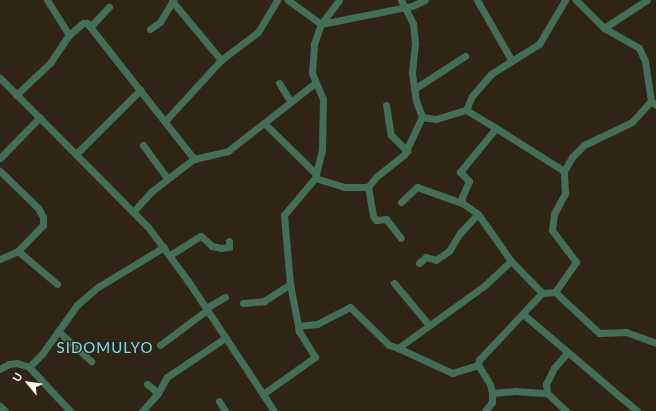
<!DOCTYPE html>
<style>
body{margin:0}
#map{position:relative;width:656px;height:411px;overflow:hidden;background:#302515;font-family:Lato,sans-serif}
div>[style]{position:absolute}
.street>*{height:7px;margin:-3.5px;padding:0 3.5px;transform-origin:3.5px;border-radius:3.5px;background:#436e57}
span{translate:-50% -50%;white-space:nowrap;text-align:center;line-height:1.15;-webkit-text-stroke:3px #302515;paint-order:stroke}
.quarter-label{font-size:15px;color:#76def1;letter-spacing:1px}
.north{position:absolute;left:8px;top:363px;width:40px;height:40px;-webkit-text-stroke:3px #302515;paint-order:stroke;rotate:299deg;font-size:11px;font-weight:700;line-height:16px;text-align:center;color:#fbf4ea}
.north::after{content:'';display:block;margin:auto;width:14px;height:18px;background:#fbf4ea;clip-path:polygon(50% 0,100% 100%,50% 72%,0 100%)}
</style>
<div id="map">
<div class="street">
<i style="left:47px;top:0;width:41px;rotate:57.8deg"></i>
<i style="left:401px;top:0;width:27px;rotate:63deg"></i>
<i style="left:413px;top:24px;width:19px;rotate:84deg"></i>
<i style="left:415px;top:43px;width:30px;rotate:96deg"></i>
<i style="left:412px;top:73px;width:28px;rotate:82deg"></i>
<i style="left:416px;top:101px;width:17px;rotate:69deg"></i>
<i style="left:422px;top:117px;width:14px;rotate:8deg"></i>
<i style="left:436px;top:119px;width:31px;rotate:-17deg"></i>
<i style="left:466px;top:110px;width:15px;rotate:-67deg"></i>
<i style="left:472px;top:96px;width:29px;rotate:-49deg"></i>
<i style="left:491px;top:74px;width:57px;rotate:-32deg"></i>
<i style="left:539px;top:44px;width:51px;rotate:-59.4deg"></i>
<i style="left:477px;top:0;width:70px;rotate:60.2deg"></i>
<i style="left:576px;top:0;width:40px;rotate:45deg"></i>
<i style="left:604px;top:28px;width:40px;rotate:29.7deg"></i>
<i style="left:639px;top:48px;width:14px;rotate:65deg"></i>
<i style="left:645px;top:61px;width:40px;rotate:81.5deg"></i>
<i style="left:651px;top:101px;width:6px;rotate:39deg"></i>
<i style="left:172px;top:1px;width:77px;rotate:50.3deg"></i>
<i style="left:321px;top:24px;width:93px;rotate:-11.2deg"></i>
<i style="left:412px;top:6px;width:14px;rotate:-25deg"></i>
<i style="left:321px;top:24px;width:30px;rotate:-53deg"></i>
<i style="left:92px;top:25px;width:25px;rotate:-47deg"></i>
<i style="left:604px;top:28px;width:51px;rotate:-33.1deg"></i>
<i style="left:150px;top:29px;width:12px;rotate:-35deg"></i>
<i style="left:160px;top:22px;width:26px;rotate:-59deg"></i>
<i style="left:0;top:78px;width:210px;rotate:45.2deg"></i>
<i style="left:148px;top:227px;width:67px;rotate:53.5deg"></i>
<i style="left:188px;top:281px;width:156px;rotate:56.5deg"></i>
<i style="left:279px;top:83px;width:22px;rotate:58deg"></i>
<i style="left:414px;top:89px;width:61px;rotate:-32.9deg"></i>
<i style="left:16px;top:95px;width:47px;rotate:-43.3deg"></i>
<i style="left:50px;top:63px;width:34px;rotate:-56deg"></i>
<i style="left:69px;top:35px;width:18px;rotate:-41deg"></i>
<i style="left:83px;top:23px;width:4px"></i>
<i style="left:87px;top:23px;width:173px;rotate:51.8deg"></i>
<i style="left:386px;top:105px;width:30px;rotate:81deg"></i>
<i style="left:391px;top:135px;width:23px;rotate:45deg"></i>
<i style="left:466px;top:110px;width:35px;rotate:31deg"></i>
<i style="left:166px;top:120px;width:81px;rotate:-47.5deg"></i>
<i style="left:221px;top:60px;width:46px;rotate:-37.1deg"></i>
<i style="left:258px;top:32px;width:37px;rotate:-59deg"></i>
<i style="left:264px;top:123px;width:73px;rotate:44.4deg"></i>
<i style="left:143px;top:145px;width:41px;rotate:54deg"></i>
<i style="left:76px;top:154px;width:91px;rotate:-45deg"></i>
<i style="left:0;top:158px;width:57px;rotate:-45.7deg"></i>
<i style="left:0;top:171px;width:53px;rotate:44.2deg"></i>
<i style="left:38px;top:208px;width:10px;rotate:61deg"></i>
<i style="left:43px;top:217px;width:8px;rotate:90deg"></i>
<i style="left:43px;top:225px;width:36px;rotate:134deg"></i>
<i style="left:18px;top:251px;width:20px;rotate:156deg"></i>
<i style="left:315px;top:178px;width:30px;rotate:17deg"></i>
<i style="left:344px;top:187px;width:24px"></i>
<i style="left:368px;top:187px;width:14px;rotate:-51deg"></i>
<i style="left:377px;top:176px;width:34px;rotate:-38deg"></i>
<i style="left:404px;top:155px;width:42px;rotate:-64.7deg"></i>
<i style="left:368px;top:187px;width:29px;rotate:80deg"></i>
<i style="left:373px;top:216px;width:5px;rotate:53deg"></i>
<i style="left:376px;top:220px;width:10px;rotate:-6deg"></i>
<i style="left:386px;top:219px;width:24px;rotate:52deg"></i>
<i style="left:401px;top:202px;width:22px;rotate:-43deg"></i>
<i style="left:417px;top:187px;width:48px;rotate:19.6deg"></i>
<i style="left:133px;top:212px;width:27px;rotate:-48deg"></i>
<i style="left:151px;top:192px;width:41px;rotate:-38deg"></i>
<i style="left:183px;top:167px;width:14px;rotate:-36deg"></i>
<i style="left:194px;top:159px;width:35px;rotate:-13deg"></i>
<i style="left:228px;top:151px;width:110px;rotate:-38deg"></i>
<i style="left:18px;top:251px;width:51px;rotate:40.2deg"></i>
<i style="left:170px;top:255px;width:36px;rotate:-32deg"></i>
<i style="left:201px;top:236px;width:15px;rotate:42deg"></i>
<i style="left:212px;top:246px;width:9px;rotate:13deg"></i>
<i style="left:221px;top:248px;width:8px;rotate:-7deg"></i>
<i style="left:229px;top:247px;width:6px;rotate:-90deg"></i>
<i style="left:419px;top:263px;width:9px;rotate:-41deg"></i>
<i style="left:426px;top:257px;width:10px;rotate:17deg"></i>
<i style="left:436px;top:260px;width:16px;rotate:-35deg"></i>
<i style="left:449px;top:251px;width:21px;rotate:-59deg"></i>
<i style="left:460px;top:233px;width:26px;rotate:-47deg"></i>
<i style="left:394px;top:283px;width:55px;rotate:50.2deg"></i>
<i style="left:555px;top:292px;width:37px;rotate:-55deg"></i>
<i style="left:576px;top:262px;width:40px;rotate:-127deg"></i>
<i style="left:552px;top:230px;width:16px;rotate:-83deg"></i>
<i style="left:554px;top:214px;width:24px;rotate:-62deg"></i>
<i style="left:565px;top:193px;width:22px;rotate:-93deg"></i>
<i style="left:564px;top:171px;width:16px;rotate:-60deg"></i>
<i style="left:572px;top:157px;width:17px;rotate:-45deg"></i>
<i style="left:584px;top:145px;width:53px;rotate:-25.6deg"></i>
<i style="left:632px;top:122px;width:28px;rotate:-48deg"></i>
<i style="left:542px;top:293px;width:45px;rotate:-134.1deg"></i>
<i style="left:511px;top:261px;width:57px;rotate:-125.1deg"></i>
<i style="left:478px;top:214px;width:19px;rotate:-145deg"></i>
<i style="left:462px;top:203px;width:6px;rotate:-90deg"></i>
<i style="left:462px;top:197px;width:17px;rotate:-66deg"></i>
<i style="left:469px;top:181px;width:13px;rotate:-135deg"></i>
<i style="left:460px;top:172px;width:57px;rotate:-50.7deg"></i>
<i style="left:496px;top:128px;width:80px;rotate:32.3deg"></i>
<i style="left:243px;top:303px;width:21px;rotate:-5deg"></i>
<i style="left:264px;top:301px;width:31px;rotate:-33deg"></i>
<i style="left:206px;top:308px;width:22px;rotate:-30deg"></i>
<i style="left:523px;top:314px;width:150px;rotate:40.4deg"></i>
<i style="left:298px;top:326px;width:19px;rotate:-6deg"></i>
<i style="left:317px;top:324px;width:37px;rotate:-27deg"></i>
<i style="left:350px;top:307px;width:54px;rotate:44.3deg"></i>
<i style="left:389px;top:345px;width:9px;rotate:18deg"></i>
<i style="left:398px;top:348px;width:106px;rotate:-35.8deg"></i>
<i style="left:484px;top:286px;width:37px;rotate:-43deg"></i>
<i style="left:58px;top:331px;width:45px;rotate:42.3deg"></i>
<i style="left:160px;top:345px;width:59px;rotate:-36.7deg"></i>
<i style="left:398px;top:348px;width:60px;rotate:24.8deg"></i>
<i style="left:452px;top:373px;width:27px;rotate:-17deg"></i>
<i style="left:29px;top:367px;width:60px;rotate:47deg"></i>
<i style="left:0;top:369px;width:10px;rotate:-29deg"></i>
<i style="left:9px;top:364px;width:8px;rotate:-7deg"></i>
<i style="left:17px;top:363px;width:13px;rotate:18deg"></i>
<i style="left:29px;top:367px;width:18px;rotate:-45deg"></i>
<i style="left:42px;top:354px;width:60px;rotate:-54.5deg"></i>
<i style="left:77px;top:305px;width:28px;rotate:-41deg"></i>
<i style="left:98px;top:287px;width:77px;rotate:-31.2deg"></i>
<i style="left:147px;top:384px;width:14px;rotate:39deg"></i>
<i style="left:492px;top:393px;width:23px;rotate:-5deg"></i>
<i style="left:515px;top:391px;width:32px;rotate:4deg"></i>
<i style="left:547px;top:393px;width:26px;rotate:43deg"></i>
<i style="left:547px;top:393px;width:9px;rotate:-96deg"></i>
<i style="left:546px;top:384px;width:18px;rotate:-63deg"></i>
<i style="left:554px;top:368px;width:20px;rotate:-49deg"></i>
<i style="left:263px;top:394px;width:64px;rotate:-35.4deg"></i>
<i style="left:315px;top:357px;width:31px;rotate:-122deg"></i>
<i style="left:299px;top:331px;width:48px;rotate:-100.8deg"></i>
<i style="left:290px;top:284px;width:69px;rotate:-95deg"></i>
<i style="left:284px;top:215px;width:48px;rotate:-50deg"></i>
<i style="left:315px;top:178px;width:29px;rotate:-76deg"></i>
<i style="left:322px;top:150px;width:51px;rotate:-88.9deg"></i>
<i style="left:323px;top:99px;width:28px;rotate:-113deg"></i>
<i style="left:312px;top:73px;width:29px;rotate:-86deg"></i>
<i style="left:314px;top:44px;width:21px;rotate:-71deg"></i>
<i style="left:321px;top:24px;width:41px;rotate:-144deg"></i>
<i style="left:219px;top:401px;width:12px;rotate:59deg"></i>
<i style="left:0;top:406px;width:7px;rotate:45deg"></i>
<i style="left:142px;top:411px;width:24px;rotate:-48deg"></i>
<i style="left:158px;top:393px;width:18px;rotate:-61deg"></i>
<i style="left:167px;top:377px;width:70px;rotate:-33.9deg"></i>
<i style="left:485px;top:411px;width:11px;rotate:-52deg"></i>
<i style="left:492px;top:402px;width:9px;rotate:-90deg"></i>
<i style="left:492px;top:393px;width:9px;rotate:-103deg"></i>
<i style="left:490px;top:384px;width:22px;rotate:-122deg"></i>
<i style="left:478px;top:365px;width:5px;rotate:-79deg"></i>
<i style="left:479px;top:360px;width:92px;rotate:-46.8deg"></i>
<i style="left:542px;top:293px;width:13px;rotate:-4deg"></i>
<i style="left:555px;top:292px;width:60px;rotate:43deg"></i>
<i style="left:599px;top:333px;width:27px;rotate:-2deg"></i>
<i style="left:626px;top:332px;width:32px;rotate:20deg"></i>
</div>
<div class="quarter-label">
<span style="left:105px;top:348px">SIDOMULYO</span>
</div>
<div class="north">U</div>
</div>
